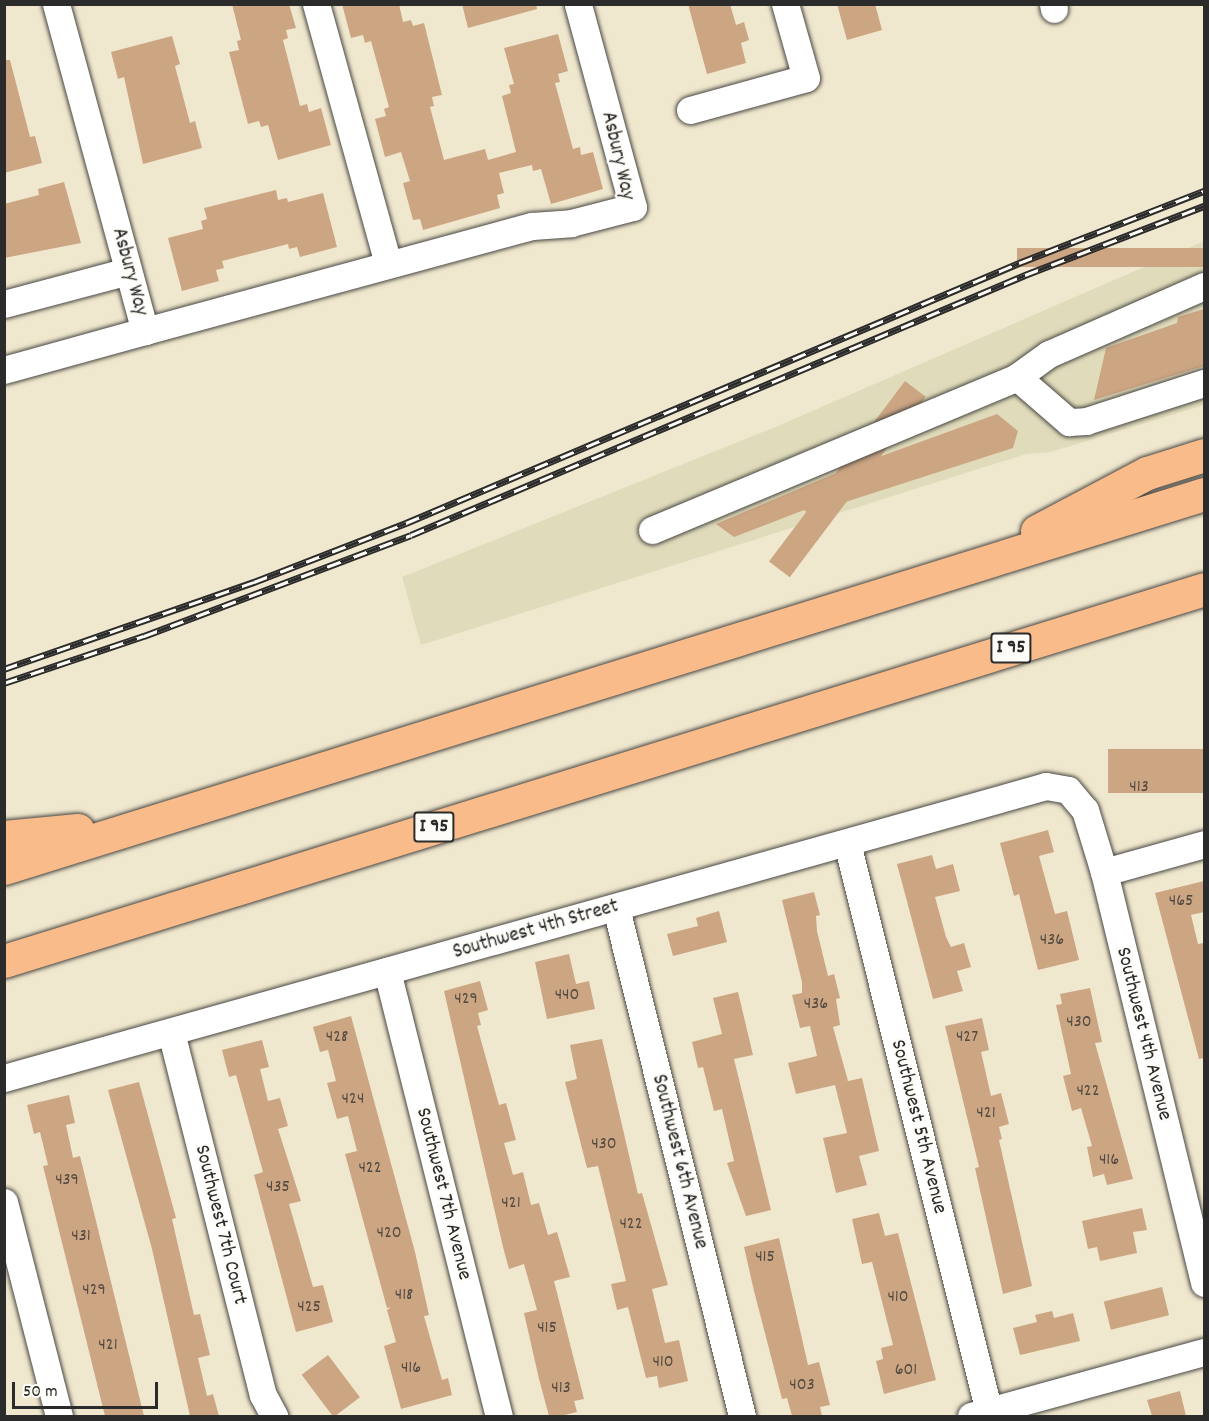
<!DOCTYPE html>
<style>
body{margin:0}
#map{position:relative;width:1209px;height:1421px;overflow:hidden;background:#f0e8ce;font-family:Dekko,sans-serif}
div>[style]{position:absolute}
.built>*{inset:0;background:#e0dcbb}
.building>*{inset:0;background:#cca582;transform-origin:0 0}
.roads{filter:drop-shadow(0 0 2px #494743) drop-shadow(0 0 2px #494743)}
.minor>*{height:27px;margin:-13.5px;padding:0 13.5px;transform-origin:13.5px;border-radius:13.5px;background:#fff}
.highway>*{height:33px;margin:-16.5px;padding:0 16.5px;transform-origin:16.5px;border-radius:16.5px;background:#fabb8b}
.rail>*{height:7px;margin-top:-3.5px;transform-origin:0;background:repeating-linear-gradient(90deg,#fdfcf7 0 14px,#2b2b2b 0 28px);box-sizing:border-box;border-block:2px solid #2b2b2b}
span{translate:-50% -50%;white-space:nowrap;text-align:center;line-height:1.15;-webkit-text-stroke:5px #fdfcf7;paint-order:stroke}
.number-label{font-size:18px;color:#534a41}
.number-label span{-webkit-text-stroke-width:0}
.shield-label span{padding:2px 4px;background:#fdfcf7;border:2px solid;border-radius:4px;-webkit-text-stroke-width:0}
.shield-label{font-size:20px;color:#2b2b2b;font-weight:700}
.street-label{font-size:21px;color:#2b2b2b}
.frame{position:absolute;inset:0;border:6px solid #2b2b2b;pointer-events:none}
.scale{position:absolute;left:12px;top:1382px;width:146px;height:27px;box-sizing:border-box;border:3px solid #2b2b2b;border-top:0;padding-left:8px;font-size:18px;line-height:21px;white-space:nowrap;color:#2b2b2b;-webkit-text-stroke:4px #fdfcf7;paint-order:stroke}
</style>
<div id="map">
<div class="built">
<i style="clip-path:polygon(1204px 241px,1204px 405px,1051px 452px,1026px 454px,421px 645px,402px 577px,773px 428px)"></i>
</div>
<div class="building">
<i style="clip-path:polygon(232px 4px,289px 4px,296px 28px,286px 30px,288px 38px,283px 40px,300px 106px,307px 104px,309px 112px,321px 108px,331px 145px,278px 160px,268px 125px,261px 127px,259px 121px,248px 124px,229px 52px,239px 50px,237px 41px,241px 40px)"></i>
<i style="clip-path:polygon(342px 4px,399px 4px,403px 22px,411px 20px,413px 26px,424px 23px,442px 95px,432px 97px,434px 106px,430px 107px,444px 160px,485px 149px,488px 160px,516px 152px,502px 96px,511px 93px,509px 85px,514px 84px,504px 48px,558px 34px,568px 71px,558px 74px,560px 82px,555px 83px,573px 149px,580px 147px,581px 155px,593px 152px,603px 189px,551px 204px,541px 169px,533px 171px,532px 165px,499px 173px,504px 193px,497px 195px,500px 208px,423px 230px,420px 219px,413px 220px,403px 183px,410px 181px,401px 152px,385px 157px,375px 119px,386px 116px,384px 109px,389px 107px,371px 41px,365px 43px,363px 35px,351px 38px)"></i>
<i style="clip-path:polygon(462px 4px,536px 4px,537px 9px,468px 28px)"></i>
<i style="clip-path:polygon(688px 4px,730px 4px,736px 25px,744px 22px,749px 40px,741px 43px,746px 63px,707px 74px)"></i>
<i style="clip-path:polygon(837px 4px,875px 4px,882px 30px,847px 40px)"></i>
<i style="clip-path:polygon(172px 36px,180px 64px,175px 66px,190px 123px,195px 121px,202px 148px,143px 164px,124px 77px,118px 79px,111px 52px)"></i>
<i style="clip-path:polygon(4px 60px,10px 60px,30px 137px,35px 136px,42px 163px,4px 173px)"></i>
<i style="clip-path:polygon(64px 182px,81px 243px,4px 258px,4px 204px,39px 195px,38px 189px)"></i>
<i style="clip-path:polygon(276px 190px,278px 200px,287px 198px,288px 202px,323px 193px,337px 247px,300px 257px,297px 247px,289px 249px,288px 244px,222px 261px,224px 268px,216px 270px,219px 281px,182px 291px,168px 238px,203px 229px,201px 221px,207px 219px,204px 208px)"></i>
<i style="left:1204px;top:248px;width:19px;height:187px;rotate:90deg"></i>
<i style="clip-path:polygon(1204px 309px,1204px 366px,1094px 400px,1106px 348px,1177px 323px,1178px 317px)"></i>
<i style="left:905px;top:381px;width:26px;height:226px;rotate:37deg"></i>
<i style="clip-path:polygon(997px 414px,1018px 431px,1013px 448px,833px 506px,809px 514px,804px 510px,734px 537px,716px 524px,843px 470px)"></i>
<i style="left:1204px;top:749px;width:44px;height:96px;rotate:90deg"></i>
<i style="clip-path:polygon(1048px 830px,1054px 852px,1039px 856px,1055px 914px,1067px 911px,1079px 960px,1038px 970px,1019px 894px,1014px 896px,1000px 843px)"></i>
<i style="clip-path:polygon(932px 855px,936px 869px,953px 864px,960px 891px,935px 897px,946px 937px,951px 947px,964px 943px,971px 967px,957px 971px,963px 991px,933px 999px,897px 864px)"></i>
<i style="clip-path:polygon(1204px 881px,1204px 912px,1191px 915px,1198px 944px,1204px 943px,1204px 1058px,1199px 1059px,1155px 893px)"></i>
<i style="clip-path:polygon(814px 892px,820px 915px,816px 916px,817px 931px,828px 976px,834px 974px,840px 998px,836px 999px,840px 1025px,833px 1027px,848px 1081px,835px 1084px,862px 1078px,879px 1151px,859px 1156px,867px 1185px,836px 1193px,823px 1138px,847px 1133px,835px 1085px,796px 1094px,788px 1063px,817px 1056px,810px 1026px,800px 1028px,792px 995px,802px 993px,802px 982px,782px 900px)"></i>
<i style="clip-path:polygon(719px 911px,727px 942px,673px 956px,667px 934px,698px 926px,696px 918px)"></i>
<i style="clip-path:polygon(569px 954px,576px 984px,589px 981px,595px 1009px,547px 1019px,535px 962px)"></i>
<i style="clip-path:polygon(480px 981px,488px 1010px,478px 1013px,481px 1025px,477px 1026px,499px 1105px,506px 1103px,516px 1140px,504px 1143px,513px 1175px,523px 1172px,531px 1205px,539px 1203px,548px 1235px,557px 1232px,570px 1277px,554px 1281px,584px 1399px,574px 1401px,577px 1412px,560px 1416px,549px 1416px,539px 1379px,524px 1313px,537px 1310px,524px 1264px,509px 1269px,503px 1247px,444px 991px)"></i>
<i style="clip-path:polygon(1090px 988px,1102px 1042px,1095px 1043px,1133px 1179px,1107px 1185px,1104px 1174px,1093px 1177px,1087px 1147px,1092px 1146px,1081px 1108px,1072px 1111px,1063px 1076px,1071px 1074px,1056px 1005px,1062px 1004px,1060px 994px)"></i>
<i style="clip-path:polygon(738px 992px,753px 1055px,734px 1059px,771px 1210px,746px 1216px,727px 1163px,734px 1161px,722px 1109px,714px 1111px,703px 1067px,698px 1068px,692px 1042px,722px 1034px,713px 998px)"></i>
<i style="clip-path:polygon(351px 1016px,415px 1252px,429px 1315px,424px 1316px,442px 1380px,448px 1378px,452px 1395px,401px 1409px,384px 1346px,396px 1342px,387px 1310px,391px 1307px,387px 1308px,345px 1154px,357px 1151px,348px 1116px,337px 1119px,327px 1083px,336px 1081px,328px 1050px,320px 1052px,313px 1027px)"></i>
<i style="clip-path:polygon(982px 1018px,989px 1050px,981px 1052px,991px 1096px,1001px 1093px,1009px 1124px,999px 1127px,1002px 1139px,999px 1140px,1032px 1286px,1003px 1294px,975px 1168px,979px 1167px,945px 1026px)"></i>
<i style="clip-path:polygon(602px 1039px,638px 1194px,642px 1193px,668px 1285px,652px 1289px,665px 1343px,679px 1340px,688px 1381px,659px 1388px,657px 1376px,646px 1378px,628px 1307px,617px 1310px,611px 1284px,626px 1281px,598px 1166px,587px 1168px,565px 1082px,577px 1079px,570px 1045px)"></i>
<i style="clip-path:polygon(262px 1040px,269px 1067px,260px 1069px,268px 1101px,280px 1098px,288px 1126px,278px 1129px,301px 1201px,289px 1204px,313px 1287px,323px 1285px,333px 1322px,296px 1332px,254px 1175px,263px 1172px,236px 1075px,229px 1077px,222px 1050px)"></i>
<i style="clip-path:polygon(139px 1082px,176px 1218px,172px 1219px,194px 1315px,200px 1314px,210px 1355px,198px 1358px,207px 1396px,213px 1394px,219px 1416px,190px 1416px,152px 1249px,108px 1090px)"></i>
<i style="clip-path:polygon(69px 1095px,75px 1123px,66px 1125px,73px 1158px,80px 1156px,144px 1416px,105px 1416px,43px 1166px,48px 1165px,40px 1132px,34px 1134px,27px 1105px)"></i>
<i style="clip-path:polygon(1142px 1208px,1147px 1230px,1133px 1232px,1137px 1253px,1100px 1261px,1097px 1247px,1088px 1249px,1082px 1221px)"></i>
<i style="clip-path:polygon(879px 1213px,885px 1236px,898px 1233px,936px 1380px,884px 1394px,876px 1361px,883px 1359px,881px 1348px,893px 1345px,872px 1262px,862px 1264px,852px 1219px)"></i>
<i style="clip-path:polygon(779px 1238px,808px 1365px,819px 1362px,830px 1405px,820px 1407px,822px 1416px,792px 1416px,787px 1398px,782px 1399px,754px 1291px,744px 1247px)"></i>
<i style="left:1162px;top:1287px;width:29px;height:60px;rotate:76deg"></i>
<i style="clip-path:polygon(1052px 1311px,1054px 1318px,1073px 1313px,1080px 1341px,1020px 1355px,1013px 1328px,1037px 1322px,1035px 1315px)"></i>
<i style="left:328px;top:1355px;width:53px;height:33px;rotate:53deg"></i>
<i style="clip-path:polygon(1180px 1391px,1186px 1416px,1152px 1416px,1147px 1400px)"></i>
</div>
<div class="roads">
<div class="minor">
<i style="left:56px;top:4px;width:339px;rotate:74.8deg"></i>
<i style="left:145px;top:331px;width:401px;rotate:-15.2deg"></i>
<i style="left:532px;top:226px;width:39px;rotate:-4deg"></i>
<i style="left:571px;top:223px;width:64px;rotate:-14.5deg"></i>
<i style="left:633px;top:207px;width:210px;rotate:-105.2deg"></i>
<i style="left:316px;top:4px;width:270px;rotate:74.5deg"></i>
<i style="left:1053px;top:4px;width:5px;rotate:79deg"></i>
<i style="left:690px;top:110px;width:120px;rotate:-15.4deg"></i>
<i style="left:806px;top:78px;width:77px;rotate:-105.8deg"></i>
<i style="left:4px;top:304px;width:128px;rotate:-14.9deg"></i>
<i style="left:4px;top:370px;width:146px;rotate:-15.5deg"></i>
<i style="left:1017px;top:377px;width:69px;rotate:40.9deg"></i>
<i style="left:1069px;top:422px;width:17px;rotate:-3deg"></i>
<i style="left:1086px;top:421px;width:124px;rotate:-17.9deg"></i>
<i style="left:652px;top:530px;width:396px;rotate:-22.7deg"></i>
<i style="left:1017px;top:377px;width:39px;rotate:-36deg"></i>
<i style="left:1049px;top:354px;width:169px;rotate:-23.7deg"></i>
<i style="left:847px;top:843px;width:586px;rotate:75.99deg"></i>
<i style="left:1104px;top:872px;width:104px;rotate:-15.6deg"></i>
<i style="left:616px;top:908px;width:523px;rotate:76.07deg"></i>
<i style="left:387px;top:971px;width:459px;rotate:75.9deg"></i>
<i style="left:171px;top:1032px;width:374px;rotate:75.8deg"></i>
<i style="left:263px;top:1395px;width:24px;rotate:62deg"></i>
<i style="left:4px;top:1078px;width:1082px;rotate:-15.65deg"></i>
<i style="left:1046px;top:786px;width:22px;rotate:10deg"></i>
<i style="left:1068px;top:790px;width:26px;rotate:50deg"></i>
<i style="left:1085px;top:810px;width:65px;rotate:73deg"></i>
<i style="left:1104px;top:872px;width:423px;rotate:76.3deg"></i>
<i style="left:4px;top:1202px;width:221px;rotate:75.6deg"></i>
<i style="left:971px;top:1416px;width:242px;rotate:-15.4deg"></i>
</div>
<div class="highway">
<i style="left:1037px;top:531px;width:124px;rotate:-27.8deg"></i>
<i style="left:1147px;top:473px;width:60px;rotate:-17.5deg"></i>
<i style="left:4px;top:837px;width:74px;rotate:-5.4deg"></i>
<i style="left:4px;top:868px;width:1257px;rotate:-17.31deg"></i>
<i style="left:4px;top:961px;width:1256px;rotate:-17.22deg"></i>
</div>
</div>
<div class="rail">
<i style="left:4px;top:669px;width:265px;rotate:-19.2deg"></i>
<i style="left:254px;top:582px;width:163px;rotate:-21.2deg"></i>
<i style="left:406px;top:523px;width:666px;rotate:-22.98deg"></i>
<i style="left:1019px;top:263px;width:199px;rotate:-21.3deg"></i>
<i style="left:4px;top:683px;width:148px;rotate:-18.6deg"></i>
<i style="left:144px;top:636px;width:285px;rotate:-20.7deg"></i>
<i style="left:411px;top:535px;width:667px;rotate:-22.95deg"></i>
<i style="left:1025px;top:275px;width:192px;rotate:-21.1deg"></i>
</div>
<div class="number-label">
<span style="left:1139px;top:788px">413</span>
<span style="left:1181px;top:902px">465</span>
<span style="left:1052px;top:941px">436</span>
<span style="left:567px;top:996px">440</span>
<span style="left:466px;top:1000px">429</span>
<span style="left:816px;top:1005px">436</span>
<span style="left:1079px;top:1023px">430</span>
<span style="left:337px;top:1038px">428</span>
<span style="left:967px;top:1038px">427</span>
<span style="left:1088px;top:1092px">422</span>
<span style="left:353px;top:1100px">424</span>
<span style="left:986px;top:1114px">421</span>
<span style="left:604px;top:1145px">430</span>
<span style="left:1109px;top:1161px">416</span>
<span style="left:370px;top:1169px">422</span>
<span style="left:67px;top:1181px">439</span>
<span style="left:278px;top:1188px">435</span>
<span style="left:511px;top:1204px">421</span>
<span style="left:631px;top:1225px">422</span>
<span style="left:389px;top:1234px">420</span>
<span style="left:81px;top:1237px">431</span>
<span style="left:765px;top:1258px">415</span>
<span style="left:94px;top:1291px">429</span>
<span style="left:404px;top:1296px">418</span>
<span style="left:898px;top:1298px">410</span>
<span style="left:309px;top:1308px">425</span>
<span style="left:547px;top:1329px">415</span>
<span style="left:108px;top:1346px">421</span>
<span style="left:663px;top:1363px">410</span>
<span style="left:411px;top:1369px">416</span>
<span style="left:906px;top:1371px">601</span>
<span style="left:802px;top:1386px">403</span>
<span style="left:561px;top:1389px">413</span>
</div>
<div class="shield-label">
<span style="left:1011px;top:648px">I 95</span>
<span style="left:434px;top:827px">I 95</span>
</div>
<div class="street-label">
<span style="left:617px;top:156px;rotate:77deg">Asbury Way</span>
<span style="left:129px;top:272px;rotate:75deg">Asbury Way</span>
<span style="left:536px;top:930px;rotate:-16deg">Southwest 4th Street</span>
<span style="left:1143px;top:1034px;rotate:76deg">Southwest 4th Avenue</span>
<span style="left:918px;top:1127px;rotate:76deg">Southwest 5th Avenue</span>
<span style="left:679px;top:1162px;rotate:76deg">Southwest 6th Avenue</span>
<span style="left:443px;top:1194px;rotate:76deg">Southwest 7th Avenue</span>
<span style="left:220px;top:1225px;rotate:76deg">Southwest 7th Court</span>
</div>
<div class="frame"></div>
<div class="scale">50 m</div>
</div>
